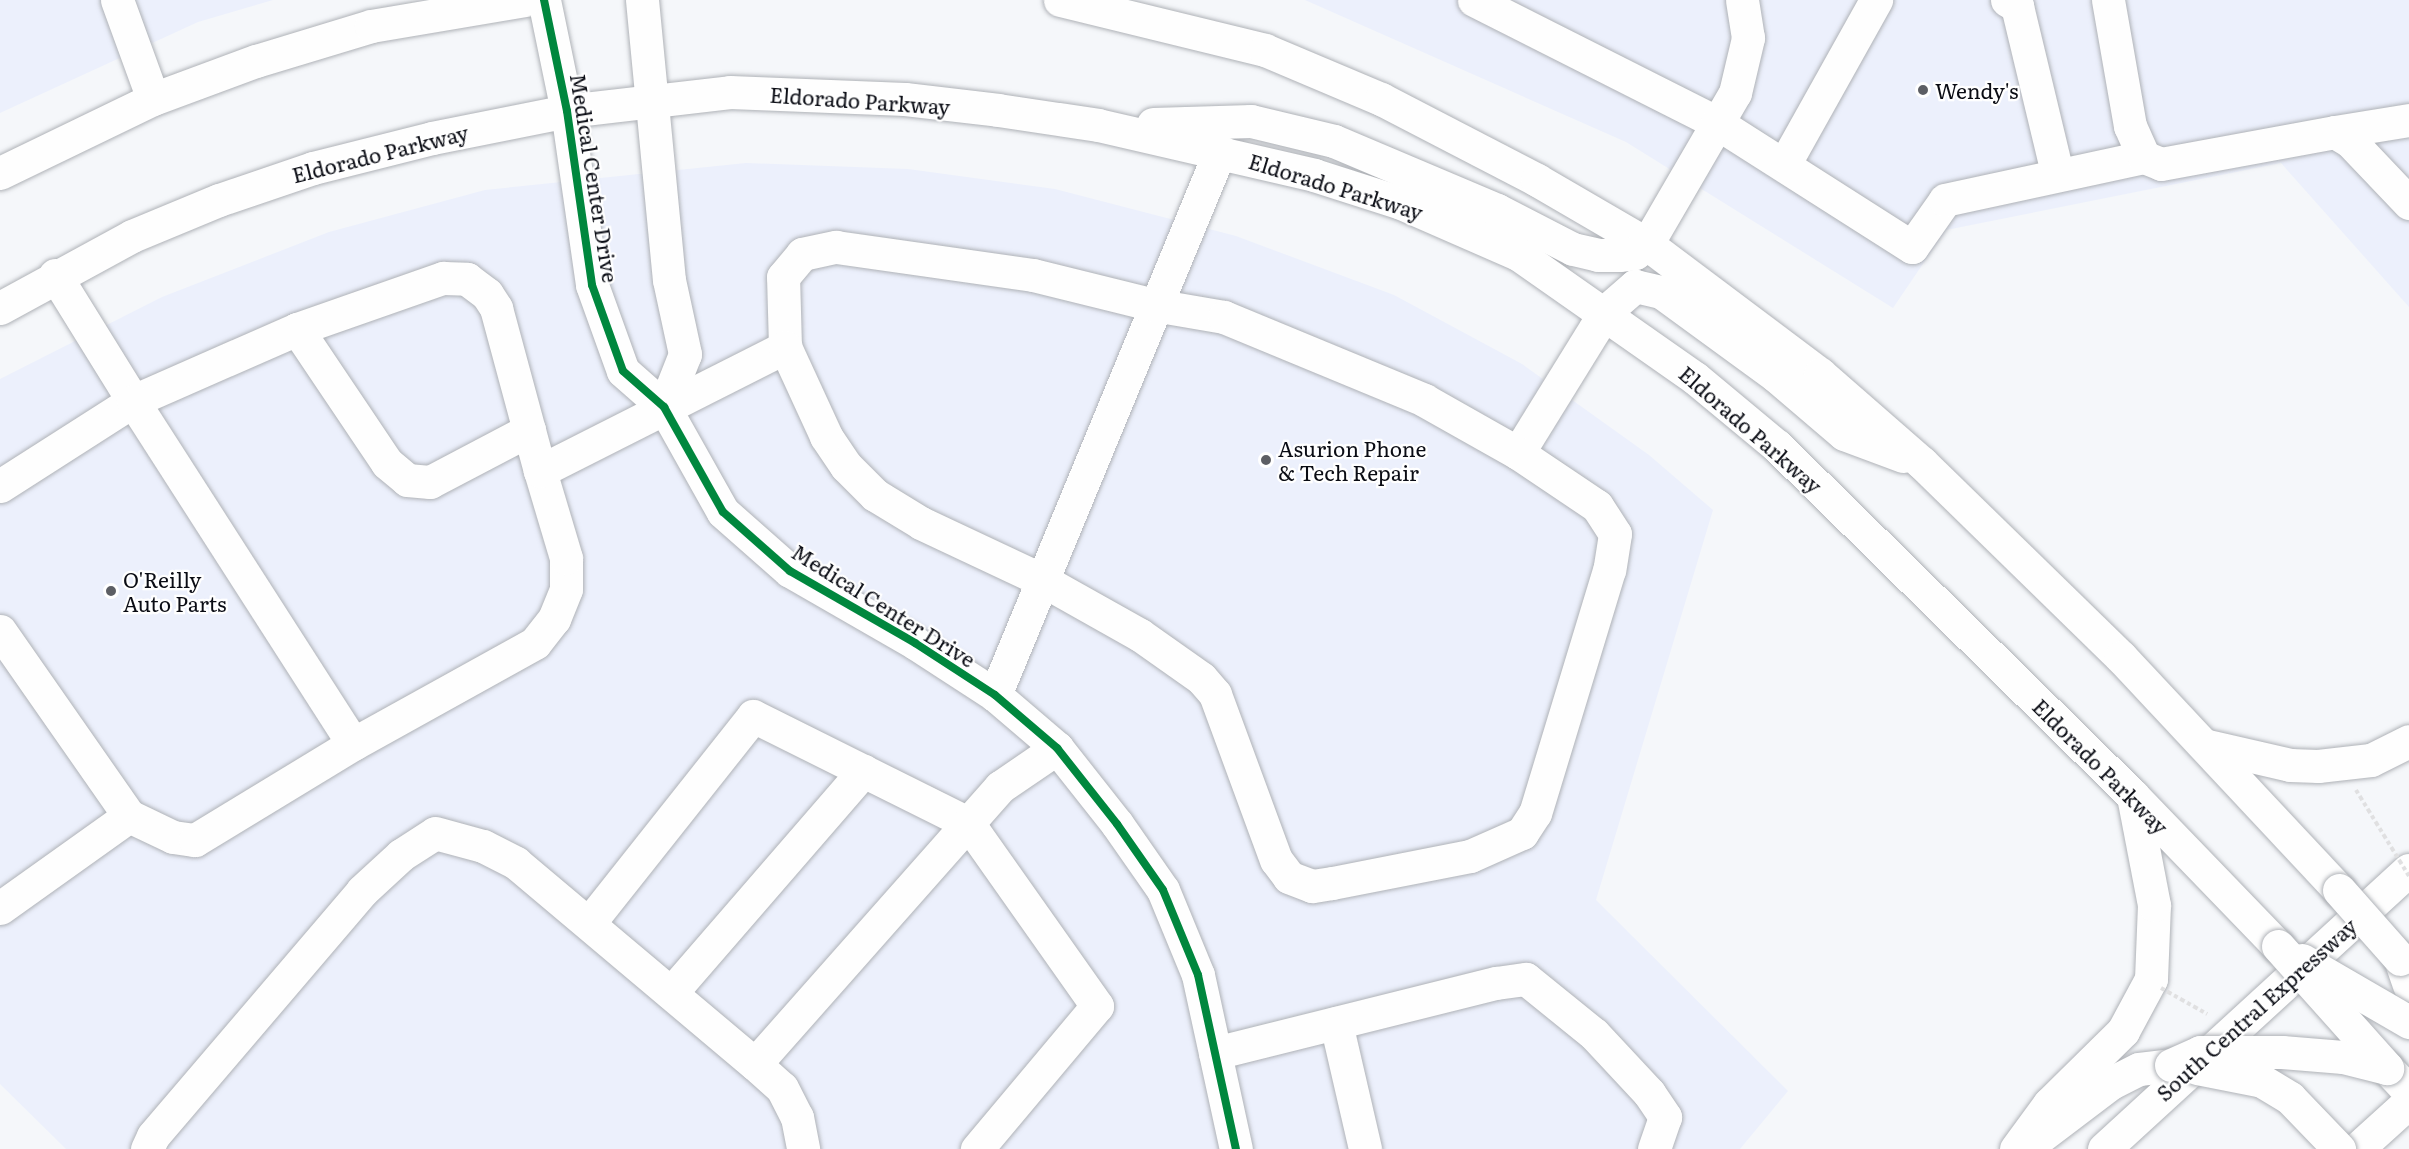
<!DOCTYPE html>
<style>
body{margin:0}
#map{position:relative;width:2409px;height:1149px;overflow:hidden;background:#f5f7fa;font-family:Literata,serif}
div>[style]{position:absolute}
.built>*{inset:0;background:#ecf0fc}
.roads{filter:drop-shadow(0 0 2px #afb2b7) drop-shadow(0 0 2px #afb2b7)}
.minor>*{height:33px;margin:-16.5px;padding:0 16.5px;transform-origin:16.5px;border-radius:16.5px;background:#fefefe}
.major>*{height:33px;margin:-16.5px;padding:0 16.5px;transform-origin:16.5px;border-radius:16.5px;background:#fefefe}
.highway>*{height:33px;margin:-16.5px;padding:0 16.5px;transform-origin:16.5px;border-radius:16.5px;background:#fefefe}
.path-bridge>*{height:4px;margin-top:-2px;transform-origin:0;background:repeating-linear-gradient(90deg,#e0e0e1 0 4.5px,transparent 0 7.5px)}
.bridges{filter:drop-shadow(0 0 2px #afb2b7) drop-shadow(0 0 2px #afb2b7)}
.major-bridge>*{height:33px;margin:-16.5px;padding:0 16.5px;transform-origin:16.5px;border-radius:16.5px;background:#fefefe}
.cycleway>*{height:8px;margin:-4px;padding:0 4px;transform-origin:4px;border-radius:4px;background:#00873e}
.dots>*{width:16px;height:16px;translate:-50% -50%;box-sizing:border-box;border:3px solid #fff;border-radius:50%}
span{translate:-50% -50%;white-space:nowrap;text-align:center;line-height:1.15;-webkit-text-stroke:4.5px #fff;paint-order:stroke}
.poi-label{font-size:21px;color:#0a0c14}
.left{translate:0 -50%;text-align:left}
.street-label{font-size:21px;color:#0a0c14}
</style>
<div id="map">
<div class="built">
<i style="clip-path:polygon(0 0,273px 0,198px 22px,0 113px)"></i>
<i style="clip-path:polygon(1305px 0,2409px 0,2409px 307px,2281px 163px,1946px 230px,1893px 308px,1626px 142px)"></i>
<i style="clip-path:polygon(746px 163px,908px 169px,1055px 189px,1236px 236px,1394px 295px,1522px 364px,1649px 455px,1713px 510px,1596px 900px,1788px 1091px,1740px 1149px,66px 1149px,0 1084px,0 379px,162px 297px,329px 232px,485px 190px)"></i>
</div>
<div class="roads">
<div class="minor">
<i style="left:117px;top:0;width:105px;rotate:70deg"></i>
<i style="left:544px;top:0;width:113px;rotate:78.3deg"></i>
<i style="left:567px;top:111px;width:176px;rotate:81.8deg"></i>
<i style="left:592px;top:285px;width:91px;rotate:70.2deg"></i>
<i style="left:623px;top:371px;width:55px;rotate:41.3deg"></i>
<i style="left:664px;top:407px;width:120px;rotate:60.7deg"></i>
<i style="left:723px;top:512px;width:89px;rotate:41.4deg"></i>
<i style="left:790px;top:571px;width:144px;rotate:29.9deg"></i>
<i style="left:915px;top:643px;width:95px;rotate:33deg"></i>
<i style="left:995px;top:695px;width:82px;rotate:40.5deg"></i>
<i style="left:1057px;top:748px;width:97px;rotate:51.7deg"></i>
<i style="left:1117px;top:824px;width:80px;rotate:55.1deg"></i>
<i style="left:1163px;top:890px;width:92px;rotate:67.6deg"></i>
<i style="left:1198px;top:975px;width:178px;rotate:77.7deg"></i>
<i style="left:642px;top:0;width:281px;rotate:84.5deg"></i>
<i style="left:669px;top:280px;width:76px;rotate:77.8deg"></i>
<i style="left:685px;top:354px;width:57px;rotate:111.6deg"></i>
<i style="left:1474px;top:0;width:272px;rotate:26.8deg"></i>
<i style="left:1717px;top:123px;width:231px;rotate:32.5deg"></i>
<i style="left:1912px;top:247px;width:57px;rotate:-54.9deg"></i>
<i style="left:1945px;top:200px;width:204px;rotate:-12.2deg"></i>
<i style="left:2007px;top:0;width:12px;rotate:31deg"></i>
<i style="left:2017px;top:6px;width:172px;rotate:76.5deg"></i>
<i style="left:2108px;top:0;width:128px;rotate:80.1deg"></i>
<i style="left:2130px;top:126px;width:34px;rotate:66deg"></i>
<i style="left:2144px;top:157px;width:18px;rotate:22deg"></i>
<i style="left:2161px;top:164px;width:177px;rotate:-10.4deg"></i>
<i style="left:2335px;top:132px;width:17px;rotate:31deg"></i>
<i style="left:2350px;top:141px;width:86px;rotate:46.4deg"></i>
<i style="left:2335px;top:132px;width:75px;rotate:-9.2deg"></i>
<i style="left:1785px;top:163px;width:187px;rotate:-60.8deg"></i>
<i style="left:1647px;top:244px;width:175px;rotate:-59.8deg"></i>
<i style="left:1735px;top:93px;width:57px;rotate:-76.7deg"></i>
<i style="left:1748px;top:38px;width:38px;rotate:-99deg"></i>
<i style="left:55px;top:275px;width:148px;rotate:58.2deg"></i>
<i style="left:133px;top:401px;width:179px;rotate:-23.7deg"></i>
<i style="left:297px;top:329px;width:155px;rotate:-19.3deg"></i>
<i style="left:443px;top:278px;width:24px;rotate:2deg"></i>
<i style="left:467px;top:279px;width:25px;rotate:37deg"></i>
<i style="left:487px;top:294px;width:17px;rotate:57deg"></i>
<i style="left:496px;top:308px;width:169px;rotate:74.9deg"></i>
<i style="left:297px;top:329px;width:161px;rotate:56.1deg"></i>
<i style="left:387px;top:463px;width:26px;rotate:40deg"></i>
<i style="left:407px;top:480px;width:23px;rotate:5deg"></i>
<i style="left:430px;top:482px;width:112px;rotate:-27.7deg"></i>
<i style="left:1518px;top:453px;width:166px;rotate:-58.3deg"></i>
<i style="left:0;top:486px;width:158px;rotate:-32.6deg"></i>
<i style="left:133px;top:401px;width:407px;rotate:57.3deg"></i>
<i style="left:0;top:631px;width:226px;rotate:55.1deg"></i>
<i style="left:995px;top:695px;width:589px;rotate:-67.53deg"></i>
<i style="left:0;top:908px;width:158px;rotate:-35.5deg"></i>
<i style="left:129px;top:816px;width:49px;rotate:25.5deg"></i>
<i style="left:173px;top:837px;width:22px;rotate:8deg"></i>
<i style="left:195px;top:840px;width:185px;rotate:-31.3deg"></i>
<i style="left:353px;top:744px;width:208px;rotate:-29deg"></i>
<i style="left:535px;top:643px;width:31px;rotate:-52deg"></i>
<i style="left:554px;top:619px;width:32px;rotate:-68deg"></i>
<i style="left:566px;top:589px;width:31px;rotate:-90deg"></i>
<i style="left:566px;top:558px;width:91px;rotate:-106.6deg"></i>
<i style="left:540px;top:471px;width:275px;rotate:-26.8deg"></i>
<i style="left:785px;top:347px;width:70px;rotate:-91.6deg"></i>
<i style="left:783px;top:277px;width:30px;rotate:-50deg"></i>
<i style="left:802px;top:254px;width:35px;rotate:-12deg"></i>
<i style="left:836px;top:247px;width:199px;rotate:8.1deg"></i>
<i style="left:1033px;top:275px;width:125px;rotate:13.9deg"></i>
<i style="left:1154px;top:305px;width:71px;rotate:9.7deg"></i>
<i style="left:1224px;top:317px;width:217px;rotate:22.5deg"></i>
<i style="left:1424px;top:400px;width:108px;rotate:29.4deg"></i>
<i style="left:1518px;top:453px;width:95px;rotate:33.9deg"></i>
<i style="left:1597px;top:506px;width:33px;rotate:57deg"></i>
<i style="left:1615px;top:534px;width:36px;rotate:99deg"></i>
<i style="left:1609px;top:570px;width:254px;rotate:106.9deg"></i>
<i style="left:1535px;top:813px;width:24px;rotate:123deg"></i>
<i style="left:1522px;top:833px;width:57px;rotate:156.1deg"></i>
<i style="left:1470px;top:856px;width:141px;rotate:168.9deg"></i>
<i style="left:1332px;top:883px;width:20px;rotate:171deg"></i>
<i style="left:1312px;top:886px;width:25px;rotate:-159deg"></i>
<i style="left:1289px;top:877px;width:21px;rotate:-127deg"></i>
<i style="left:1276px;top:860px;width:177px;rotate:-110.2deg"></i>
<i style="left:1215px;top:694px;width:21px;rotate:-131deg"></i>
<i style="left:1201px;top:678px;width:75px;rotate:-144.8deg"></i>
<i style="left:1140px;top:635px;width:112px;rotate:-150.7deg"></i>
<i style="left:1042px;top:580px;width:134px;rotate:-154.8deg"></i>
<i style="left:921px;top:523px;width:54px;rotate:-148.7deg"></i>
<i style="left:875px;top:495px;width:41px;rotate:-135deg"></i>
<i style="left:846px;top:466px;width:36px;rotate:-124deg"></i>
<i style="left:826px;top:436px;width:98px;rotate:-114.7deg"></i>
<i style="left:589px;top:923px;width:264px;rotate:-51.6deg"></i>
<i style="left:753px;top:716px;width:240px;rotate:26.5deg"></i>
<i style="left:968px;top:823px;width:224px;rotate:54.8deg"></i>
<i style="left:1097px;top:1006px;width:187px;rotate:130deg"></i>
<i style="left:671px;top:993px;width:294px;rotate:-49.1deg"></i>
<i style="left:1336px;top:1023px;width:129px;rotate:77deg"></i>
<i style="left:1215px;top:1053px;width:290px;rotate:-14deg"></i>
<i style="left:1496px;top:983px;width:30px;rotate:-8deg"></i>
<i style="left:1526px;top:979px;width:87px;rotate:39deg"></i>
<i style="left:1594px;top:1034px;width:81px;rotate:47deg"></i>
<i style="left:1649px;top:1093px;width:29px;rotate:56deg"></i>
<i style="left:1665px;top:1117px;width:34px;rotate:109deg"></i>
<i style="left:755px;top:1064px;width:370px;rotate:-48.5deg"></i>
<i style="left:1000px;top:787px;width:69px;rotate:-34.4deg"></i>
<i style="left:147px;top:1149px;width:14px;rotate:-65deg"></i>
<i style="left:153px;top:1136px;width:322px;rotate:-49.5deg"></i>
<i style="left:362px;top:891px;width:53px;rotate:-42.7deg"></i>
<i style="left:401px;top:855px;width:40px;rotate:-32.9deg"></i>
<i style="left:435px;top:833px;width:50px;rotate:15.2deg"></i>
<i style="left:483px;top:846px;width:37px;rotate:27deg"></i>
<i style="left:516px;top:863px;width:312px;rotate:40.1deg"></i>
<i style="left:755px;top:1064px;width:36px;rotate:42deg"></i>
<i style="left:782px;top:1088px;width:33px;rotate:63deg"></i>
<i style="left:797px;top:1117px;width:33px;rotate:79deg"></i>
</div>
<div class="major">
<i style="left:1060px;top:0;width:211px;rotate:13.7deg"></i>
<i style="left:1265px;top:50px;width:126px;rotate:22.9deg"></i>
<i style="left:1381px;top:99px;width:176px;rotate:27.4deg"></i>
<i style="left:1537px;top:180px;width:127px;rotate:30.2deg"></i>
<i style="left:1647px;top:244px;width:216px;rotate:36.9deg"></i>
<i style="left:1820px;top:374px;width:135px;rotate:41.1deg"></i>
<i style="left:1922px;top:463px;width:278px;rotate:44.3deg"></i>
<i style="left:2121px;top:657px;width:319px;rotate:46.9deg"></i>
<i style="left:1153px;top:124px;width:98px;rotate:-1.8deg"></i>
<i style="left:1251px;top:121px;width:85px;rotate:13.5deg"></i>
<i style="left:1334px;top:141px;width:177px;rotate:22.9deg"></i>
<i style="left:1497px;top:210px;width:85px;rotate:27.2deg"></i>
<i style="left:1573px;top:249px;width:26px;rotate:13deg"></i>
<i style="left:1598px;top:255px;width:21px"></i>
<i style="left:1619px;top:255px;width:16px;rotate:-7deg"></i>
<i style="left:1635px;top:253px;width:15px;rotate:-37deg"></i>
<i style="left:0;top:173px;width:170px;rotate:-25.8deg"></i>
<i style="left:153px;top:99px;width:110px;rotate:-20.3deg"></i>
<i style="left:256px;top:61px;width:120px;rotate:-16.9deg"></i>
<i style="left:371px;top:26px;width:155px;rotate:-9.6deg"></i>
<i style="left:0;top:308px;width:150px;rotate:-28.6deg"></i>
<i style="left:132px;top:236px;width:94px;rotate:-22.5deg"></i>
<i style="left:219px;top:200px;width:99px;rotate:-18.8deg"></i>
<i style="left:313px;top:168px;width:123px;rotate:-14.1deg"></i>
<i style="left:432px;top:138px;width:138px;rotate:-11.3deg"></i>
<i style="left:567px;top:111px;width:164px;rotate:-6.6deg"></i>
<i style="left:730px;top:92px;width:175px;rotate:2.3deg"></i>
<i style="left:905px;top:99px;width:94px;rotate:6.7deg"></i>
<i style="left:998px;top:110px;width:101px;rotate:8.5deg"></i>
<i style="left:1098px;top:125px;width:222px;rotate:13deg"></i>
<i style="left:1314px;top:175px;width:91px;rotate:17.8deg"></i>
<i style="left:1401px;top:203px;width:128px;rotate:23.6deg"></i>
<i style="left:1518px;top:254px;width:216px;rotate:35deg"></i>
<i style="left:1695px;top:378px;width:107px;rotate:39.7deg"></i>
<i style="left:1777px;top:446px;width:499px;rotate:44.5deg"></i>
<i style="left:2133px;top:796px;width:209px;rotate:46deg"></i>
<i style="left:1605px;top:312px;width:40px;rotate:-41deg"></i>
<i style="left:1635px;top:286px;width:27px;rotate:13deg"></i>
<i style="left:1661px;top:292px;width:142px;rotate:36.1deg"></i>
<i style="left:1776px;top:376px;width:89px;rotate:40.5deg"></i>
<i style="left:1844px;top:434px;width:63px;rotate:20.4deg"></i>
<i style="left:2208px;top:746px;width:84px;rotate:13deg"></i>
<i style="left:2290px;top:765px;width:28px;rotate:2deg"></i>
<i style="left:2318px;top:766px;width:53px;rotate:-6.5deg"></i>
<i style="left:2371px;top:760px;width:42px;rotate:-26.6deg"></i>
<i style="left:2400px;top:959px;width:28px;rotate:71deg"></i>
<i style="left:2387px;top:1068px;width:33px;rotate:47deg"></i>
<i style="left:2029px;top:1145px;width:103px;rotate:-37.1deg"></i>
<i style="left:2111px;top:1083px;width:31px;rotate:-27deg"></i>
<i style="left:2139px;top:1069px;width:32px;rotate:-7deg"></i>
<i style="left:2016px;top:1149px;width:56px;rotate:-53.7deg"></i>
<i style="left:2049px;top:1104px;width:104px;rotate:-44.6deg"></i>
<i style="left:2123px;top:1031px;width:59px;rotate:-61.7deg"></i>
<i style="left:2151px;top:979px;width:74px;rotate:-87.7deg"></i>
<i style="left:2154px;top:905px;width:111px;rotate:-100.9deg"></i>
<i style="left:2104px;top:1149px;width:413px;rotate:-42.5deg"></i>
</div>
<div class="highway">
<i style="left:2357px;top:1149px;width:70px;rotate:-42.1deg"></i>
</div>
</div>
<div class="path-bridge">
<i style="left:2356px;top:790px;width:101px;rotate:58.4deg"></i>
<i style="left:2161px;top:988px;width:53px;rotate:29.5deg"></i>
</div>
<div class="bridges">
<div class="major-bridge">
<i style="left:2339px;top:890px;width:92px;rotate:48.5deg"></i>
<i style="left:2278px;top:946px;width:164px;rotate:48.2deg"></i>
<i style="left:2302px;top:960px;width:124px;rotate:30.1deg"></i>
<i style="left:2171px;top:1065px;width:32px;rotate:-24deg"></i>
<i style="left:2200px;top:1052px;width:82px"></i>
<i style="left:2282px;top:1052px;width:61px;rotate:4.7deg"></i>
<i style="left:2343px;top:1057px;width:45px;rotate:14deg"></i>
<i style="left:2197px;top:1068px;width:66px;rotate:11.3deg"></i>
<i style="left:2262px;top:1081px;width:33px;rotate:31deg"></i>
<i style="left:2290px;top:1098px;width:71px;rotate:46.1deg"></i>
</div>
</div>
<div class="cycleway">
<i style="left:544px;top:0;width:113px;rotate:78.3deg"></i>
<i style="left:567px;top:111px;width:176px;rotate:81.8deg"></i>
<i style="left:592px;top:285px;width:91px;rotate:70.2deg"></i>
<i style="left:623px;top:371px;width:55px;rotate:41.3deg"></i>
<i style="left:664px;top:407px;width:120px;rotate:60.7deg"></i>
<i style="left:723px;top:512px;width:89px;rotate:41.4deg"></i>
<i style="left:790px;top:571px;width:144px;rotate:29.9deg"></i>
<i style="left:915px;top:643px;width:95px;rotate:33deg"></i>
<i style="left:995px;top:695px;width:82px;rotate:40.5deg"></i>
<i style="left:1057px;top:748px;width:97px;rotate:51.7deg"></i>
<i style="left:1117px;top:824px;width:80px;rotate:55.1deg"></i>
<i style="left:1163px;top:890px;width:92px;rotate:67.6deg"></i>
<i style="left:1198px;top:975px;width:178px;rotate:77.7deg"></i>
</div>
<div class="dots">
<i style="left:1923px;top:90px;background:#5c5e64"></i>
<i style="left:1266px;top:460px;background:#5c5e64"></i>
<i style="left:111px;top:591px;background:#5c5e64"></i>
</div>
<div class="poi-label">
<span class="left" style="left:1935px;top:90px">Wendy's</span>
<span class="left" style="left:1278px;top:460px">Asurion Phone<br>&amp; Tech Repair</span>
<span class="left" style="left:123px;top:591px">O'Reilly<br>Auto Parts</span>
</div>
<div class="street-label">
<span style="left:860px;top:100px;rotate:4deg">Eldorado Parkway</span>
<span style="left:380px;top:153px;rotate:-14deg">Eldorado Parkway</span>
<span style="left:595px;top:178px;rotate:81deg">Medical Center Drive</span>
<span style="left:1336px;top:186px;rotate:17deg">Eldorado Parkway</span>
<span style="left:1751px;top:429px;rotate:41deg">Eldorado Parkway</span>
<span style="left:884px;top:605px;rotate:32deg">Medical Center Drive</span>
<span style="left:2101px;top:766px;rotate:45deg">Eldorado Parkway</span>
<span style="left:2256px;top:1009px;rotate:-42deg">South Central Expressway</span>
</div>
</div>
